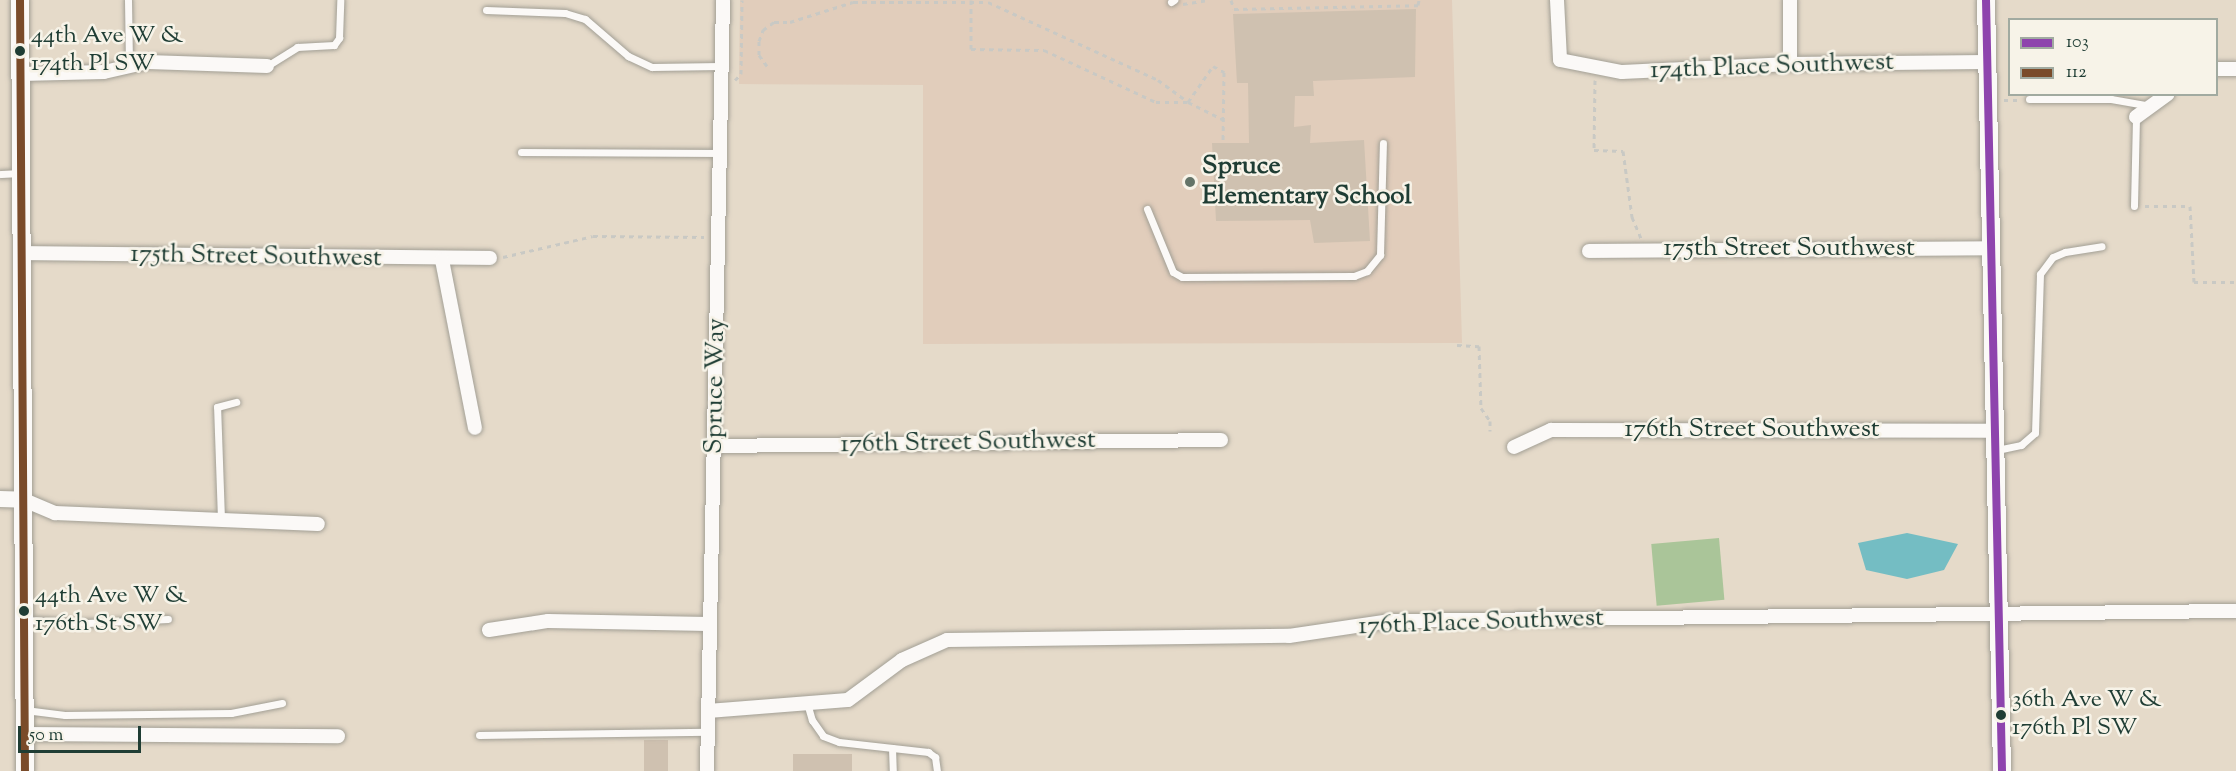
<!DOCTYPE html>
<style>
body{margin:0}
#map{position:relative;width:2236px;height:771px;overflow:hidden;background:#e5dac9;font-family:"Sorts Mill Goudy",serif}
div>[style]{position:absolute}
.built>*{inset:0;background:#e1cdbb}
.forest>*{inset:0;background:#aac599;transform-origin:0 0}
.water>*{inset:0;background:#74bdc3}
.building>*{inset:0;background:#cfc1b0;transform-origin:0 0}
.path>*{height:3px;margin-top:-1.5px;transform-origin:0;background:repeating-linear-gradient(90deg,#c9c9c4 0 4.5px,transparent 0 9px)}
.roads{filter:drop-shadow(0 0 2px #a29f95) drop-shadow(0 0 2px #a29f95)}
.service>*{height:7px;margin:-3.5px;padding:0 3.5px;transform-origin:3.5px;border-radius:3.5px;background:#fbf9f7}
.minor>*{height:14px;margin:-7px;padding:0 7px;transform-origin:7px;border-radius:7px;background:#fbf9f7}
.tertiary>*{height:16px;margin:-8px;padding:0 8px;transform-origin:8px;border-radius:8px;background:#fbf9f7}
.secondary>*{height:18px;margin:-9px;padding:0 9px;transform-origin:9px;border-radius:9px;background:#fbf9f7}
.bus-1>*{height:8px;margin:-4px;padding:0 4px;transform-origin:4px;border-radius:4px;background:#8e44ad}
.bus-2>*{height:8px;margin:-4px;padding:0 4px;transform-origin:4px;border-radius:4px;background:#7a4b2a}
.dots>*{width:16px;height:16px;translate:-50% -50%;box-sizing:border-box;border:3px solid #f7f3e8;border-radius:50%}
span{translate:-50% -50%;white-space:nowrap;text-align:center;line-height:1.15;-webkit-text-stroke:5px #f7f3e8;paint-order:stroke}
.bus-label{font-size:24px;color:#1f3d34}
.left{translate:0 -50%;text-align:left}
.street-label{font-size:26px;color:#1f3d34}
.poi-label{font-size:26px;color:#1f3d34;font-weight:700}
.legend{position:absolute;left:2008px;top:18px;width:210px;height:78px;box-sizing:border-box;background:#f7f3e8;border:2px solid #a1aaa0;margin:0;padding:8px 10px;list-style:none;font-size:18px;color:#1f3d34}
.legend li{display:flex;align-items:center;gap:12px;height:30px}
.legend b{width:30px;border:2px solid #a1aaa0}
.scale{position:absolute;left:18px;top:726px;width:123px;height:27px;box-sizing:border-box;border:3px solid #1f3d34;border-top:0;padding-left:8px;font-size:18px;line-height:21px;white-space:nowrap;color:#1f3d34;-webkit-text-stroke:4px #f7f3e8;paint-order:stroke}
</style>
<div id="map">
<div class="built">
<i style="clip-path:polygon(740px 0,1452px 0,1462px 343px,923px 344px,923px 85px,739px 84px)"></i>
</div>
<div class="forest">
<i style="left:1719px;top:538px;width:62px;height:68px;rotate:85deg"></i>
</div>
<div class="water">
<i style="clip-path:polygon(1907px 533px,1958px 544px,1944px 570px,1907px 579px,1866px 570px,1858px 543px)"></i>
</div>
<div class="building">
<i style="clip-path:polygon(1416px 9px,1415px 77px,1313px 81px,1314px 96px,1295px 96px,1294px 127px,1311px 125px,1310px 143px,1364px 140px,1370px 241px,1314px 243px,1310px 220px,1216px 221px,1212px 143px,1249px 143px,1248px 83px,1237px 83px,1233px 14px)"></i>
<i style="left:644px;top:740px;width:24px;height:31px"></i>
<i style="left:793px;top:754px;width:59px;height:17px"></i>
</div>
<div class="path">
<i style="left:971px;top:0;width:49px;rotate:90deg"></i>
<i style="left:971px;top:49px;width:73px;rotate:0.8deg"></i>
<i style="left:1044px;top:50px;width:123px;rotate:24.9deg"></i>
<i style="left:1156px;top:102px;width:32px"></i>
<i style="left:1188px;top:102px;width:40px;rotate:26.6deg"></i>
<i style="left:1231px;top:0;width:9px;rotate:72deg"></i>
<i style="left:1234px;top:9px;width:184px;rotate:-1.2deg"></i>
<i style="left:1418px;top:5px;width:5px;rotate:-79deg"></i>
<i style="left:1183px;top:4px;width:24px;rotate:-9deg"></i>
<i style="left:767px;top:66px;width:14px;rotate:-126deg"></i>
<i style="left:759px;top:55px;width:14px;rotate:-90deg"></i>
<i style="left:759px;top:41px;width:12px;rotate:-70deg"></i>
<i style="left:763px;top:30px;width:14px;rotate:-36deg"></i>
<i style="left:774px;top:22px;width:16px"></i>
<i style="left:790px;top:22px;width:66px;rotate:-17.6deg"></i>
<i style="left:853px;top:2px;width:135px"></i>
<i style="left:988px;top:2px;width:187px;rotate:24.6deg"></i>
<i style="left:1158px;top:80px;width:37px;rotate:36deg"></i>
<i style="left:1188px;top:102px;width:44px;rotate:-55.2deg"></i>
<i style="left:1213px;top:66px;width:13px;rotate:29deg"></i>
<i style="left:1224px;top:72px;width:71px;rotate:90.8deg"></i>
<i style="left:735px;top:80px;width:8px;rotate:-45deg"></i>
<i style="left:741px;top:74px;width:74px;rotate:-89.2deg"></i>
<i style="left:1595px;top:80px;width:70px;rotate:90.8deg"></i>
<i style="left:1594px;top:150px;width:29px;rotate:2deg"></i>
<i style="left:1623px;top:151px;width:67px;rotate:82.2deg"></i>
<i style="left:1632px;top:217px;width:23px;rotate:67deg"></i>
<i style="left:2004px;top:100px;width:14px"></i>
<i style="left:2145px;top:206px;width:45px"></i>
<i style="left:2190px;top:206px;width:76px;rotate:87deg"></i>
<i style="left:2194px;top:282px;width:42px"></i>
<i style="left:503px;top:257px;width:92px;rotate:-13.1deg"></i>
<i style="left:593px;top:236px;width:111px;rotate:0.5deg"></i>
<i style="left:1457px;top:345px;width:22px;rotate:3deg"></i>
<i style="left:1479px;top:346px;width:62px;rotate:88.2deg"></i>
<i style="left:1481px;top:408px;width:16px;rotate:55deg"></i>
<i style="left:1490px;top:421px;width:10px;rotate:90deg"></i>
</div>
<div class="roads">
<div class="service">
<i style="left:128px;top:0;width:66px;rotate:89.1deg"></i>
<i style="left:1171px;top:2px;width:4px;rotate:-34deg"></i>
<i style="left:486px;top:10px;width:79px;rotate:2.2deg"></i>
<i style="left:565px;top:13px;width:21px;rotate:17deg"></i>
<i style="left:585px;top:19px;width:57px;rotate:40.7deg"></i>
<i style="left:628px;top:56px;width:26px;rotate:25deg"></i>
<i style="left:652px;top:67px;width:69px;rotate:-0.8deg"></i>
<i style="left:267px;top:66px;width:36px;rotate:-32deg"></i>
<i style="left:297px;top:47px;width:37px;rotate:-3deg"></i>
<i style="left:334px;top:45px;width:9px;rotate:-54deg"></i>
<i style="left:339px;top:38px;width:38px;rotate:-88deg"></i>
<i style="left:2029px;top:99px;width:82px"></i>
<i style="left:2111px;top:99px;width:39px;rotate:10deg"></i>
<i style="left:521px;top:152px;width:199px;rotate:0.3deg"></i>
<i style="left:0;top:174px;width:21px;rotate:-3deg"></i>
<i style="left:2134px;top:206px;width:89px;rotate:-88.7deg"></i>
<i style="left:1147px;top:209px;width:68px;rotate:67.6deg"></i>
<i style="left:1173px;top:272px;width:10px;rotate:29deg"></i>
<i style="left:1182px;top:277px;width:172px;rotate:-0.3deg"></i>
<i style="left:1354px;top:276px;width:14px;rotate:-21deg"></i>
<i style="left:1367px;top:271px;width:21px;rotate:-51deg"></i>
<i style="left:1380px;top:255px;width:112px;rotate:-88.5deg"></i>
<i style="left:1997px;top:450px;width:25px;rotate:-12deg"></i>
<i style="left:2021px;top:445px;width:18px;rotate:-41deg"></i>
<i style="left:2035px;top:433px;width:159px;rotate:-88.2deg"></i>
<i style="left:2040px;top:274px;width:21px;rotate:-53deg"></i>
<i style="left:2053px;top:257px;width:13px;rotate:-23deg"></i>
<i style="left:2065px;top:252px;width:37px;rotate:-9deg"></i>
<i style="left:221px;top:519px;width:112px;rotate:-92deg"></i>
<i style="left:217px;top:407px;width:20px;rotate:-15deg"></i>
<i style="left:25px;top:620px;width:62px;rotate:2.8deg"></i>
<i style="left:87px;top:623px;width:81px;rotate:-2.8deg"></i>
<i style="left:807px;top:703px;width:18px;rotate:74deg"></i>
<i style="left:812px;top:720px;width:19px;rotate:55deg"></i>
<i style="left:823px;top:736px;width:17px;rotate:21deg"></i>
<i style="left:839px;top:742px;width:90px;rotate:6.4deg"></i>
<i style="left:928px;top:752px;width:9px;rotate:36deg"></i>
<i style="left:935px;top:757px;width:14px;rotate:82deg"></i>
<i style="left:25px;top:710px;width:40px;rotate:7.1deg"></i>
<i style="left:65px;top:715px;width:166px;rotate:-0.7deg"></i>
<i style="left:231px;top:713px;width:52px;rotate:-11.1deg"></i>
<i style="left:479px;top:735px;width:229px;rotate:-0.8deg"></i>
<i style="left:892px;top:748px;width:23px;rotate:88deg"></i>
</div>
<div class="minor">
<i style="left:1557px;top:0;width:60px;rotate:87.1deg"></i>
<i style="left:1560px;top:60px;width:63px;rotate:11deg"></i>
<i style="left:1622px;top:72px;width:168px;rotate:-2.7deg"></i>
<i style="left:1790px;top:64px;width:196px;rotate:-0.6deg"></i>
<i style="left:1790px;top:0;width:64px;rotate:90deg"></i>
<i style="left:2216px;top:69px;width:20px"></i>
<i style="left:21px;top:74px;width:83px;rotate:-1.4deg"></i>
<i style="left:104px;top:72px;width:45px;rotate:-12.8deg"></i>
<i style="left:148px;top:62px;width:119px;rotate:1.9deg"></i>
<i style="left:2136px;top:117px;width:39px;rotate:-36deg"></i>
<i style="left:1589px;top:251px;width:400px;rotate:-0.4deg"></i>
<i style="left:23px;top:253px;width:467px;rotate:0.6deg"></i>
<i style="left:442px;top:260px;width:171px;rotate:78.9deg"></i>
<i style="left:715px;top:446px;width:506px;rotate:-0.68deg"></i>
<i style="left:1514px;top:447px;width:41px;rotate:-24.7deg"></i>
<i style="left:1551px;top:430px;width:443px;rotate:0.1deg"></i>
<i style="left:24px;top:500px;width:34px;rotate:23deg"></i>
<i style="left:55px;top:513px;width:263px;rotate:2.4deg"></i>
<i style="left:489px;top:630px;width:60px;rotate:-8.7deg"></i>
<i style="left:548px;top:621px;width:160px;rotate:1.1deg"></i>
<i style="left:708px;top:711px;width:140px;rotate:-4.5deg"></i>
<i style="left:848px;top:700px;width:67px;rotate:-36.5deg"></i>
<i style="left:902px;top:660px;width:49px;rotate:-24deg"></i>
<i style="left:947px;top:640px;width:342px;rotate:-0.7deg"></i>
<i style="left:1289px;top:636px;width:101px;rotate:-8.5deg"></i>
<i style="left:1389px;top:621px;width:847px;rotate:-0.68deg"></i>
<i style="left:25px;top:734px;width:313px;rotate:0.4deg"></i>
<i style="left:707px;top:771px;width:771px;rotate:-88.81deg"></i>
</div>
<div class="tertiary">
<i style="left:0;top:499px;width:24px;rotate:2deg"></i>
</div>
<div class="secondary">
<i style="left:20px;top:0;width:771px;rotate:89.63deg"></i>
<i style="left:1986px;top:0;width:771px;rotate:88.81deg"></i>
</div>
</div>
<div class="bus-1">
<i style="left:1986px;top:0;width:771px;rotate:88.81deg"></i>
</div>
<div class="bus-2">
<i style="left:20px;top:0;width:771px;rotate:89.63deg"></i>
</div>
<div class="dots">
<i style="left:20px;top:51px;background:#1f3d34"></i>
<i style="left:1190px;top:182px;background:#647468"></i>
<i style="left:24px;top:611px;background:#1f3d34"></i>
<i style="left:2001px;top:715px;background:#1f3d34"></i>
</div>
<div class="bus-label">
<span class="left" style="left:31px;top:51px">44th Ave W &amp;<br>174th Pl SW</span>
<span class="left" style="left:35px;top:611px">44th Ave W &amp;<br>176th St SW</span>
<span class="left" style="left:2012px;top:715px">36th Ave W &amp;<br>176th Pl SW</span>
</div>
<div class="street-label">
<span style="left:1772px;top:67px;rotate:-2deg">174th Place Southwest</span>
<span style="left:1789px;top:249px">175th Street Southwest</span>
<span style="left:256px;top:257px;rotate:1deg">175th Street Southwest</span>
<span style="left:716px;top:386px;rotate:-89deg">Spruce Way</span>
<span style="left:1752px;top:430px">176th Street Southwest</span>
<span style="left:968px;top:443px;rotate:-1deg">176th Street Southwest</span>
<span style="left:1481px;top:623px;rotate:-2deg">176th Place Southwest</span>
</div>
<div class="poi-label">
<span class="left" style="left:1202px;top:182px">Spruce<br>Elementary School</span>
</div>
<ul class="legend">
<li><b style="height:8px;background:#8e44ad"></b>103</li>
<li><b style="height:8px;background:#7a4b2a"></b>112</li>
</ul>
<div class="scale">50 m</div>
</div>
